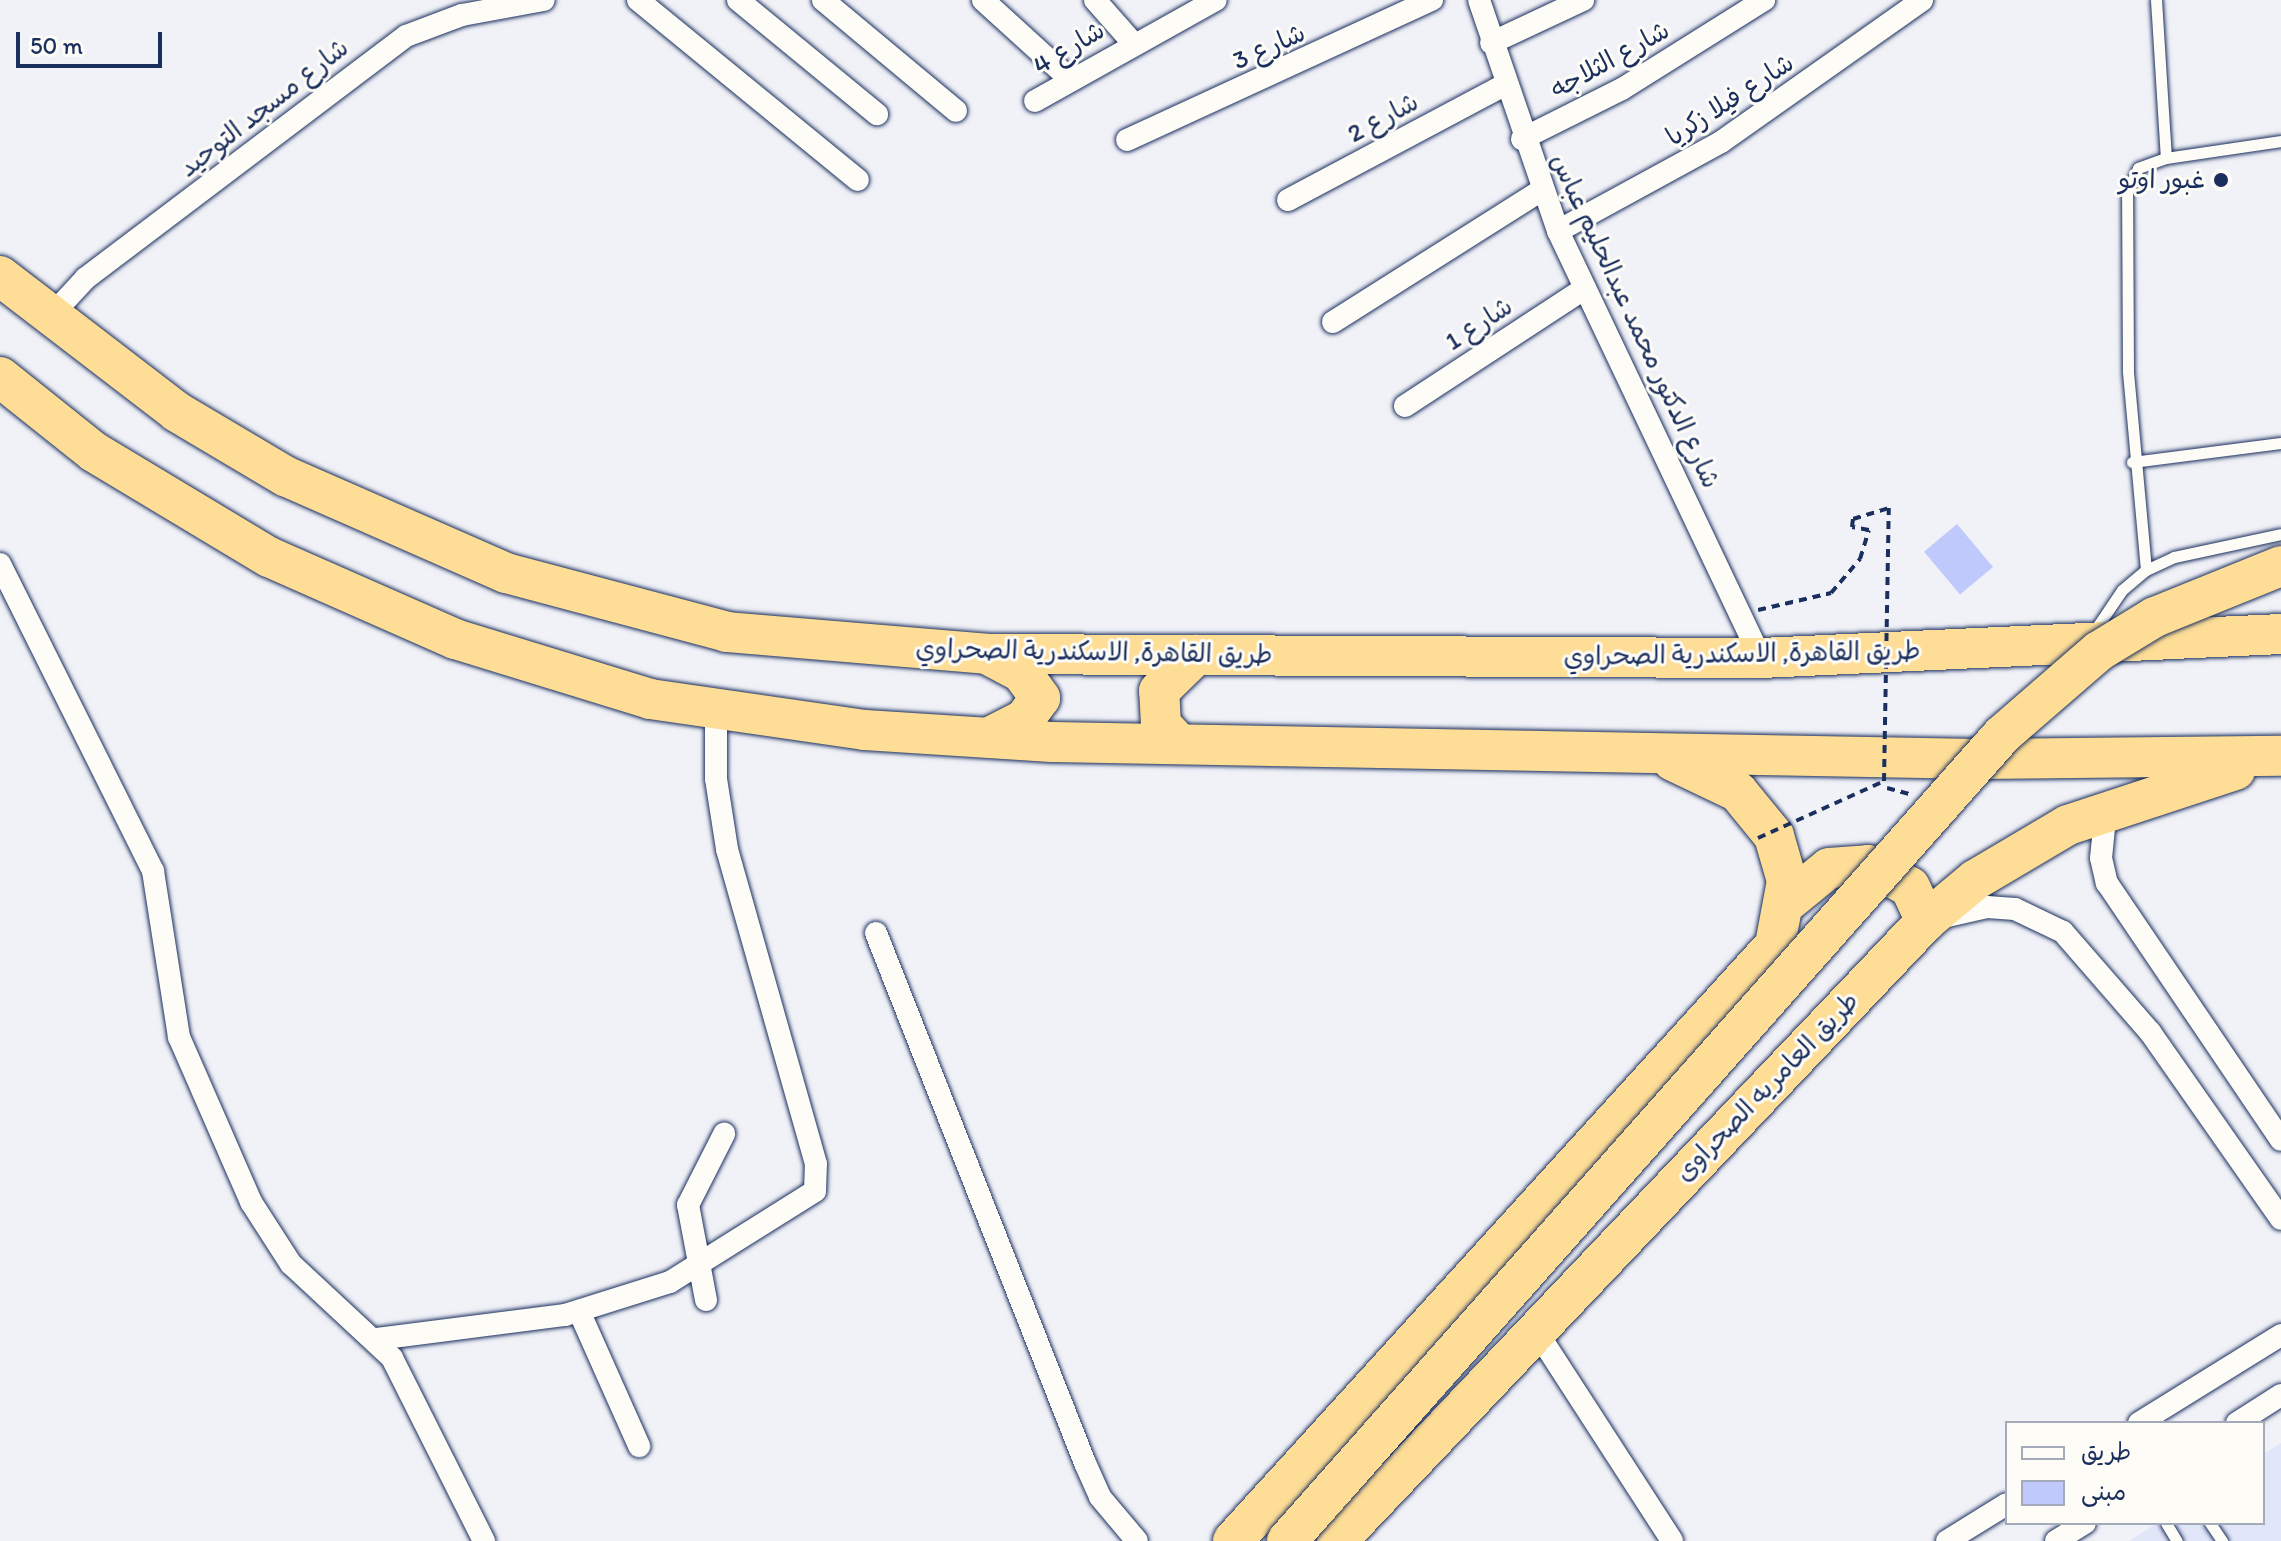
<!DOCTYPE html>
<meta charset="utf-8">
<style>
body{margin:0}
#map{position:relative;width:2281px;height:1541px;overflow:hidden;background:#f1f2f8;font-family:Itim,"Playpen Sans Arabic",sans-serif}
div>[style]{position:absolute}
.built>*{inset:0;background:#e2e6f9}
.building>*{inset:0;background:#c0c9fb;transform-origin:0 0}
.path>*{height:4px;margin-top:-2px;transform-origin:0;background:repeating-linear-gradient(90deg,#1b2f5e 0 8px,transparent 0 14px)}
.roads{filter:drop-shadow(0 0 2px #1b2f5e) drop-shadow(0 0 2px #1b2f5e)}
.lane>*{height:11px;margin:-5.5px;padding:0 5.5px;transform-origin:5.5px;border-radius:5.5px;background:#fdfcf7}
.street>*{height:22px;margin:-11px;padding:0 11px;transform-origin:11px;border-radius:11px;background:#fdfcf7}
.highway>*{height:40px;margin:-20px;padding:0 20px;transform-origin:20px;border-radius:20px;background:#fedd96}
.path-bridge>*{height:4px;margin-top:-2px;transform-origin:0;background:repeating-linear-gradient(90deg,#1b2f5e 0 8px,transparent 0 14px)}
.bridges{filter:drop-shadow(0 0 2px #1b2f5e) drop-shadow(0 0 2px #1b2f5e)}
.highway-bridge>*{height:40px;margin:-20px;padding:0 20px;transform-origin:20px;border-radius:20px;background:#fedd96}
.dots>*{width:22px;height:22px;translate:-50% -50%;box-sizing:border-box;border:4px solid #fdfcf7;border-radius:50%}
span{translate:-50% -50%;white-space:nowrap;text-align:center;line-height:1.15;-webkit-text-stroke:6px #fdfcf7;paint-order:stroke}
.street-label{font-size:26px;color:#1b2f5e}
.poi-label{font-size:26px;color:#1b2f5e}
.right{translate:-100% -50%;text-align:right}
.legend{position:absolute;left:2005px;top:1421px;width:260px;height:104px;box-sizing:border-box;background:#fdfcf7;border:2px solid #a3aaba;margin:0;padding:10px 14px;list-style:none;font-size:24px;color:#1b2f5e}
.legend li{display:flex;align-items:center;gap:16px;height:40px}
.legend b{width:40px;border:2px solid #a3aaba}
.scale{position:absolute;left:16px;top:32px;width:146px;height:36px;box-sizing:border-box;border:4px solid #1b2f5e;border-top:0;padding-left:10px;font-size:24px;line-height:28px;white-space:nowrap;color:#1b2f5e;-webkit-text-stroke:6px #fdfcf7;paint-order:stroke}
</style>
<div id="map">
<div class="built">
<i style="clip-path:polygon(2281px 1443px,2281px 1541px,2129px 1541px,2157px 1523px,2263px 1523px,2263px 1454px)"></i>
</div>
<div class="building">
<i style="left:1957px;top:524px;width:56px;height:43px;rotate:50deg"></i>
</div>
<div class="path">
<i style="left:1758px;top:610px;width:75px;rotate:-13.1deg"></i>
<i style="left:1831px;top:593px;width:45px;rotate:-49.5deg"></i>
<i style="left:1860px;top:559px;width:30px;rotate:-73deg"></i>
<i style="left:1869px;top:530px;width:17px;rotate:-170deg"></i>
<i style="left:1852px;top:527px;width:8px;rotate:-83deg"></i>
<i style="left:1853px;top:519px;width:38px;rotate:-17deg"></i>
<i style="left:1887px;top:788px;width:23px;rotate:15deg"></i>
</div>
<div class="roads">
<div class="lane">
<i style="left:2156px;top:0;width:158px;rotate:86.4deg"></i>
<i style="left:2132px;top:462px;width:150px;rotate:-7.3deg"></i>
<i style="left:2146px;top:570px;width:200px;rotate:-95.2deg"></i>
<i style="left:2128px;top:371px;width:178px;rotate:-90.3deg"></i>
<i style="left:2127px;top:193px;width:27px;rotate:-66deg"></i>
<i style="left:2138px;top:168px;width:30px;rotate:-20deg"></i>
<i style="left:2166px;top:158px;width:116px;rotate:-8.4deg"></i>
<i style="left:2093px;top:633px;width:52px;rotate:-56deg"></i>
<i style="left:2122px;top:590px;width:31px;rotate:-40deg"></i>
<i style="left:2146px;top:570px;width:31px;rotate:-25deg"></i>
<i style="left:2174px;top:557px;width:109px;rotate:-12.1deg"></i>
<i style="left:2166px;top:1523px;width:21px;rotate:59deg"></i>
<i style="left:2210px;top:1523px;width:22px;rotate:56deg"></i>
</div>
<div class="street">
<i style="left:638px;top:0;width:284px;rotate:39.3deg"></i>
<i style="left:738px;top:0;width:180px;rotate:39.4deg"></i>
<i style="left:823px;top:0;width:173px;rotate:39.8deg"></i>
<i style="left:983px;top:0;width:119px;rotate:42.3deg"></i>
<i style="left:1095px;top:0;width:57px;rotate:48.5deg"></i>
<i style="left:1479px;top:0;width:244px;rotate:71.1deg"></i>
<i style="left:1558px;top:231px;width:473px;rotate:64.6deg"></i>
<i style="left:1491px;top:43px;width:102px;rotate:-25.1deg"></i>
<i style="left:1035px;top:101px;width:207px;rotate:-29.2deg"></i>
<i style="left:1522px;top:139px;width:112px;rotate:-26.6deg"></i>
<i style="left:1622px;top:89px;width:168px;rotate:-32.1deg"></i>
<i style="left:1127px;top:140px;width:336px;rotate:-24.7deg"></i>
<i style="left:1288px;top:200px;width:245px;rotate:-28deg"></i>
<i style="left:1558px;top:231px;width:186px;rotate:-28.6deg"></i>
<i style="left:1721px;top:142px;width:246px;rotate:-35.2deg"></i>
<i style="left:49px;top:318px;width:54px;rotate:-47.2deg"></i>
<i style="left:86px;top:278px;width:401px;rotate:-37.1deg"></i>
<i style="left:406px;top:36px;width:60px;rotate:-20.6deg"></i>
<i style="left:462px;top:15px;width:83px;rotate:-10.4deg"></i>
<i style="left:1333px;top:322px;width:247px;rotate:-32.3deg"></i>
<i style="left:1405px;top:406px;width:215px;rotate:-33.2deg"></i>
<i style="left:0;top:564px;width:343px;rotate:63.5deg"></i>
<i style="left:153px;top:871px;width:168px;rotate:81.1deg"></i>
<i style="left:179px;top:1037px;width:180px;rotate:66.4deg"></i>
<i style="left:251px;top:1202px;width:74px;rotate:57.2deg"></i>
<i style="left:291px;top:1264px;width:138px;rotate:42.9deg"></i>
<i style="left:392px;top:1358px;width:205px;rotate:63.3deg"></i>
<i style="left:2106px;top:808px;width:50px;rotate:95.7deg"></i>
<i style="left:2101px;top:858px;width:26px;rotate:77deg"></i>
<i style="left:2107px;top:883px;width:310px;rotate:55.9deg"></i>
<i style="left:1943px;top:917px;width:45px;rotate:-12.8deg"></i>
<i style="left:1987px;top:907px;width:28px;rotate:4deg"></i>
<i style="left:2015px;top:909px;width:53px;rotate:25.6deg"></i>
<i style="left:2063px;top:932px;width:133px;rotate:49deg"></i>
<i style="left:2150px;top:1032px;width:228px;rotate:55deg"></i>
<i style="left:876px;top:933px;width:570px;rotate:68.48deg"></i>
<i style="left:1085px;top:1463px;width:37px;rotate:66deg"></i>
<i style="left:1100px;top:1497px;width:57px;rotate:49.9deg"></i>
<i style="left:706px;top:1300px;width:97px;rotate:-100.7deg"></i>
<i style="left:688px;top:1205px;width:80px;rotate:-63.1deg"></i>
<i style="left:579px;top:1311px;width:148px;rotate:66deg"></i>
<i style="left:1535px;top:1329px;width:252px;rotate:57.1deg"></i>
<i style="left:377px;top:1339px;width:190px;rotate:-7.3deg"></i>
<i style="left:565px;top:1315px;width:110px;rotate:-17.4deg"></i>
<i style="left:670px;top:1282px;width:171px;rotate:-32.1deg"></i>
<i style="left:815px;top:1191px;width:27px;rotate:-88deg"></i>
<i style="left:816px;top:1164px;width:327px;rotate:-105.8deg"></i>
<i style="left:727px;top:849px;width:71px;rotate:-98.9deg"></i>
<i style="left:716px;top:779px;width:71px;rotate:-90deg"></i>
<i style="left:2139px;top:1423px;width:167px;rotate:-31.8deg"></i>
<i style="left:2237px;top:1423px;width:52px;rotate:-32.5deg"></i>
<i style="left:1947px;top:1541px;width:70px;rotate:-31.7deg"></i>
<i style="left:2056px;top:1541px;width:34px;rotate:-32deg"></i>
</div>
<div class="highway">
<i style="left:0;top:276px;width:223px;rotate:37.5deg"></i>
<i style="left:177px;top:412px;width:126px;rotate:30.7deg"></i>
<i style="left:285px;top:476px;width:241px;rotate:23.7deg"></i>
<i style="left:506px;top:573px;width:229px;rotate:14.9deg"></i>
<i style="left:727px;top:632px;width:261px;rotate:4.8deg"></i>
<i style="left:987px;top:654px;width:774px;rotate:0.3deg"></i>
<i style="left:1761px;top:658px;width:521px;rotate:-2.64deg"></i>
<i style="left:0;top:377px;width:120px;rotate:38.6deg"></i>
<i style="left:94px;top:452px;width:204px;rotate:31deg"></i>
<i style="left:269px;top:557px;width:203px;rotate:23.8deg"></i>
<i style="left:455px;top:639px;width:204px;rotate:17.1deg"></i>
<i style="left:650px;top:699px;width:217px;rotate:8.2deg"></i>
<i style="left:865px;top:730px;width:187px;rotate:3.7deg"></i>
<i style="left:1052px;top:742px;width:926px;rotate:1.05deg"></i>
<i style="left:1978px;top:759px;width:303px;rotate:-0.6deg"></i>
<i style="left:987px;top:654px;width:40px;rotate:28deg"></i>
<i style="left:1022px;top:673px;width:31px;rotate:54deg"></i>
<i style="left:1040px;top:698px;width:26px;rotate:126deg"></i>
<i style="left:1025px;top:719px;width:39px;rotate:153deg"></i>
<i style="left:1179px;top:744px;width:26px;rotate:-133deg"></i>
<i style="left:1161px;top:725px;width:34px;rotate:-93deg"></i>
<i style="left:1159px;top:691px;width:52px;rotate:-44.2deg"></i>
<i style="left:1786px;top:903px;width:55px;rotate:-39.1deg"></i>
<i style="left:1829px;top:868px;width:39px;rotate:-4deg"></i>
<i style="left:1868px;top:865px;width:47px;rotate:27.6deg"></i>
<i style="left:1910px;top:887px;width:38px;rotate:65deg"></i>
<i style="left:1233px;top:1541px;width:806px;rotate:-47.72deg"></i>
<i style="left:1775px;top:945px;width:65px;rotate:-79.4deg"></i>
<i style="left:1787px;top:881px;width:47px;rotate:-106.1deg"></i>
<i style="left:1774px;top:836px;width:57px;rotate:-129.3deg"></i>
<i style="left:1738px;top:792px;width:72px;rotate:-154.5deg"></i>
<i style="left:1337px;top:1541px;width:855px;rotate:-46.47deg"></i>
<i style="left:1926px;top:921px;width:64px;rotate:-39.9deg"></i>
<i style="left:1975px;top:880px;width:108px;rotate:-30.6deg"></i>
<i style="left:2068px;top:825px;width:176px;rotate:-18.2deg"></i>
</div>
</div>
<div class="path-bridge">
<i style="left:1758px;top:838px;width:138px;rotate:-24.3deg"></i>
<i style="left:1884px;top:781px;width:273px;rotate:-89deg"></i>
</div>
<div class="bridges">
<div class="highway-bridge">
<i style="left:1287px;top:1541px;width:1077px;rotate:-48.42deg"></i>
<i style="left:2002px;top:735px;width:128px;rotate:-40.9deg"></i>
<i style="left:2099px;top:651px;width:66px;rotate:-31.3deg"></i>
<i style="left:2155px;top:617px;width:136px;rotate:-22deg"></i>
</div>
</div>
<div class="dots">
<i style="left:2221px;top:180px;background:#1b2f5e"></i>
</div>
<div class="street-label">
<span style="left:1269px;top:47px;rotate:-24deg">شارع 3</span>
<span style="left:1069px;top:48px;rotate:-31deg">شارع 4</span>
<span style="left:1610px;top:60px;rotate:-29deg">شارع الثلاجه</span>
<span style="left:1730px;top:100px;rotate:-33deg">شارع فيلا زكريا</span>
<span style="left:264px;top:108px;rotate:-38deg">شارع مسجد التوحيد</span>
<span style="left:1383px;top:118px;rotate:-28deg">شارع 2</span>
<span style="left:1635px;top:321px;rotate:65deg">شارع الدكتور محمد عبدالحليم عباس</span>
<span style="left:1479px;top:324px;rotate:-33deg">شارع 1</span>
<span style="left:1094px;top:652px;rotate:1deg">طريق القاهرة, الاسكندرية الصحراوي</span>
<span style="left:1742px;top:654px;rotate:-1deg">طريق القاهرة, الاسكندرية الصحراوي</span>
<span style="left:1767px;top:1087px;rotate:-46deg">طريق العامريه الصحراوى</span>
</div>
<div class="poi-label">
<span class="right" style="left:2205px;top:180px">غبور اوتو</span>
</div>
<ul class="legend">
<li><b style="height:10px;background:#fdfcf7"></b>طريق</li>
<li><b style="height:22px;background:#c0c9fb"></b>مبنى</li>
</ul>
<div class="scale">50 m</div>
</div>
